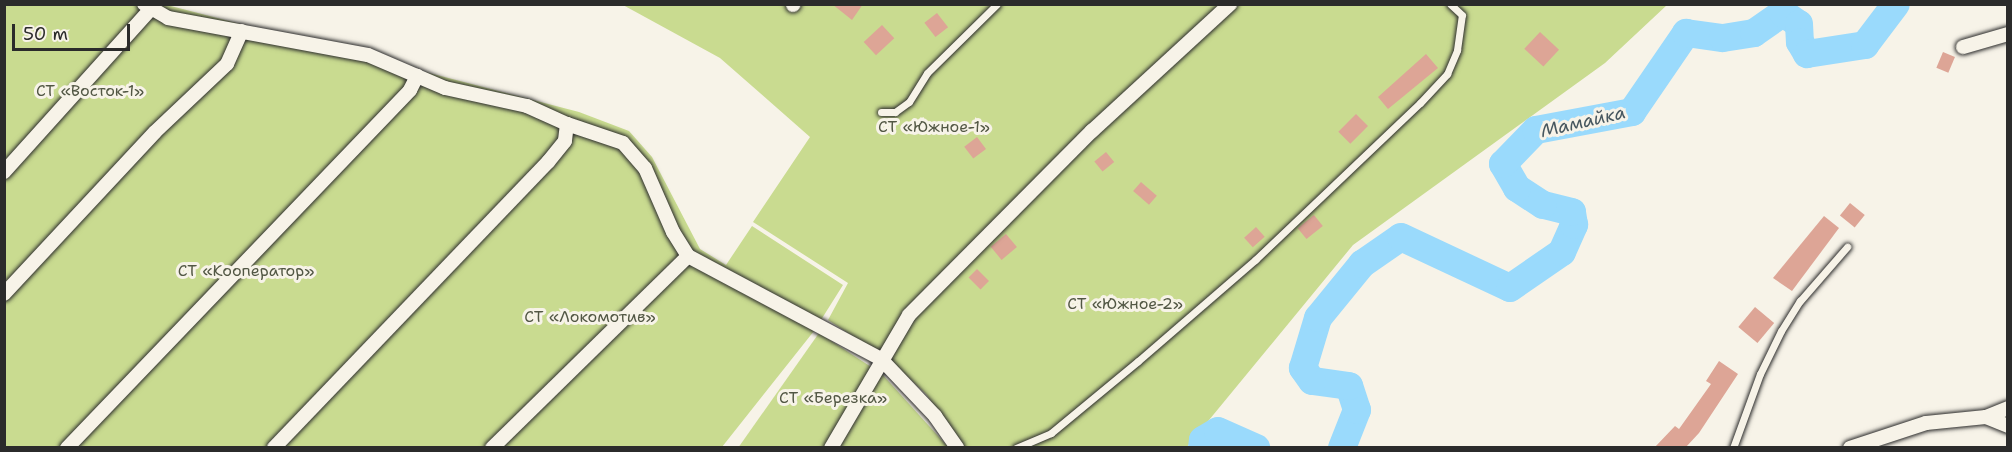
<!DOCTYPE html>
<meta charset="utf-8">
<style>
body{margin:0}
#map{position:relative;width:2012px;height:452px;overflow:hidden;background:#f7f3e8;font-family:"Shantell Sans",sans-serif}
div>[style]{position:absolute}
.green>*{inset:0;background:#c9db90}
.river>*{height:28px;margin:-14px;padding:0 14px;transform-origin:14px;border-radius:14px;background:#9adafc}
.building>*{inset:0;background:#dda596;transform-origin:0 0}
.roads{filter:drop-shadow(0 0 2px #2b2b2b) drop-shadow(0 0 2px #2b2b2b)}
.lane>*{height:7px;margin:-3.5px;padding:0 3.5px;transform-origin:3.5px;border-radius:3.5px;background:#f7f3e8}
.street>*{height:14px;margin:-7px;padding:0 7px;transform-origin:7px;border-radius:7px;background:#f7f3e8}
span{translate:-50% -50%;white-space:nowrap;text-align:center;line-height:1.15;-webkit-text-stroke:6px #f7f3e8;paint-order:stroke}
.park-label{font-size:16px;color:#525744}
.water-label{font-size:18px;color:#47575f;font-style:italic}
.frame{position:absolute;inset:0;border:6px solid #2b2b2b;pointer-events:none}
.scale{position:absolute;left:12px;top:24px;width:118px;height:27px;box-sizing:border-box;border:3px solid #2b2b2b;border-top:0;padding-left:8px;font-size:18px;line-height:21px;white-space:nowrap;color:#2b2b2b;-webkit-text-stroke:4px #f7f3e8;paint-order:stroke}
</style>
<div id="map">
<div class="green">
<i style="clip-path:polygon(4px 5px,167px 5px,579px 112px,629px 131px,652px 157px,700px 249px,726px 265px,752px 226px,843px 285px,814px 331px,722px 447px,5px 447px)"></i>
<i style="clip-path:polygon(623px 5px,1667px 5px,1605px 63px,1353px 245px,1186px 448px,964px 447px,926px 394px,891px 361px,828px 320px,848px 283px,753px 222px,810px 137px,720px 58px)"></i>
<i style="clip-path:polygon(819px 333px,882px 374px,949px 448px,738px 448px)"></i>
</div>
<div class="river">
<i style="left:1202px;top:448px;width:8px;rotate:-83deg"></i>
<i style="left:1203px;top:440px;width:17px;rotate:-31deg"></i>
<i style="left:1218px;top:431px;width:42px;rotate:24.1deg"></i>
<i style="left:1342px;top:448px;width:41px;rotate:-68.5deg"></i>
<i style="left:1357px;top:410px;width:25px;rotate:-108deg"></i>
<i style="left:1349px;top:386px;width:37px;rotate:-172deg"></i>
<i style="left:1312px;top:381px;width:16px;rotate:-125deg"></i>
<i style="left:1303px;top:368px;width:52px;rotate:-73.3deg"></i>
<i style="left:1318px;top:318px;width:70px;rotate:-50.8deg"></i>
<i style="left:1362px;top:264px;width:47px;rotate:-34.7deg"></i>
<i style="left:1401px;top:237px;width:120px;rotate:25.1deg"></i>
<i style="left:1510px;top:288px;width:63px;rotate:-34.7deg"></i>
<i style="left:1562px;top:252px;width:30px;rotate:-66deg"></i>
<i style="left:1574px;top:225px;width:13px;rotate:-99deg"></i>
<i style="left:1572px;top:212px;width:30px;rotate:-166deg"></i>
<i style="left:1543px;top:205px;width:31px;rotate:-147deg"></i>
<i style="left:1517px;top:188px;width:28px;rotate:-120deg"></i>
<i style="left:1503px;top:164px;width:47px;rotate:-45.9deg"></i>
<i style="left:1536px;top:130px;width:98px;rotate:-10.6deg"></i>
<i style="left:1632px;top:112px;width:96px;rotate:-55.6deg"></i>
<i style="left:1686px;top:33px;width:37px;rotate:8deg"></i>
<i style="left:1723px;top:38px;width:31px;rotate:-9deg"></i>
<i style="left:1754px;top:33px;width:35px;rotate:-35deg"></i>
<i style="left:1783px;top:13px;width:19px;rotate:35deg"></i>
<i style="left:1799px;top:24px;width:18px;rotate:87deg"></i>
<i style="left:1800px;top:42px;width:14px;rotate:60deg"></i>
<i style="left:1807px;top:54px;width:59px;rotate:-8.8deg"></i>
<i style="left:1865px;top:45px;width:51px;rotate:-52.9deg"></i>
</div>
<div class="building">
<i style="clip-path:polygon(832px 4px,863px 4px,852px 20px)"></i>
<i style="left:937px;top:13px;width:18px;height:16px;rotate:52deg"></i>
<i style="left:882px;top:25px;width:18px;height:25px;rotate:47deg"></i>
<i style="left:1540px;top:32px;width:26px;height:23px;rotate:43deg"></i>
<i style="left:1943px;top:52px;width:13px;height:17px;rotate:23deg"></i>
<i style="clip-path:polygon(1426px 54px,1438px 68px,1388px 109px,1378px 97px)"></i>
<i style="left:1356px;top:114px;width:17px;height:25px;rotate:45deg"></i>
<i style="left:977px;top:137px;width:15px;height:16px;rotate:53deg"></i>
<i style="left:1106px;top:152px;width:13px;height:15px;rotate:51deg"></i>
<i style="left:1141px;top:182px;width:21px;height:12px;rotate:41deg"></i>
<i style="left:1850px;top:203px;width:19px;height:16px;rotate:39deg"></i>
<i style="left:1314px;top:215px;width:14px;height:21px;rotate:51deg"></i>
<i style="clip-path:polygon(1824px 216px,1839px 228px,1792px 291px,1773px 278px)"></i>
<i style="left:1256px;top:227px;width:13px;height:16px;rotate:48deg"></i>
<i style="left:1006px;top:234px;width:17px;height:20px;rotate:50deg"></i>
<i style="left:977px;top:269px;width:17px;height:12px;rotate:45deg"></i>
<i style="left:1755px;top:307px;width:25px;height:26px;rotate:40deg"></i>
<i style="clip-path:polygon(1719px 361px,1738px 374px,1699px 433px,1686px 447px,1655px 447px,1675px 426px,1679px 429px,1711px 384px,1706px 381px)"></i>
</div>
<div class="roads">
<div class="lane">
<i style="left:881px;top:112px;width:14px"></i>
<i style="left:895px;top:112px;width:17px;rotate:-36deg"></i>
<i style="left:909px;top:102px;width:34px;rotate:-58deg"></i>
<i style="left:927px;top:73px;width:98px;rotate:-44.6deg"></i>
<i style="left:1016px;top:448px;width:38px;rotate:-23deg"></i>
<i style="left:1051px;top:433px;width:113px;rotate:-39.6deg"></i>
<i style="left:1138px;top:361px;width:155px;rotate:-40.8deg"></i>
<i style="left:1255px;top:260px;width:228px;rotate:-43.6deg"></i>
<i style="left:1420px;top:103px;width:40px;rotate:-47deg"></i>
<i style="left:1447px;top:74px;width:26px;rotate:-67deg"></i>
<i style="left:1457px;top:50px;width:35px;rotate:-82deg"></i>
<i style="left:1462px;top:15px;width:16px;rotate:-137deg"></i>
<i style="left:1733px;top:448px;width:79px;rotate:-70deg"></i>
<i style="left:1760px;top:374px;width:48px;rotate:-64deg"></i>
<i style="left:1781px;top:331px;width:36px;rotate:-58deg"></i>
<i style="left:1800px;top:301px;width:72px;rotate:-49deg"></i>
</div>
<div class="street">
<i style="left:144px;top:4px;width:28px;rotate:30deg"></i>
<i style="left:168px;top:18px;width:203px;rotate:10.5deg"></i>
<i style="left:368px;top:55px;width:84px;rotate:23.2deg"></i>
<i style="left:445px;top:88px;width:84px;rotate:12.4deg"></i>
<i style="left:527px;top:106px;width:44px;rotate:24.2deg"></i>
<i style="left:567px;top:124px;width:17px;rotate:97deg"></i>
<i style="left:565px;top:141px;width:27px;rotate:129deg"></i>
<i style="left:548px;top:162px;width:396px;rotate:133.8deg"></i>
<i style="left:793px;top:5px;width:1px;rotate:-45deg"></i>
<i style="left:1963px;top:47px;width:47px;rotate:-16.1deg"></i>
<i style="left:567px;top:124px;width:59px;rotate:18.7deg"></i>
<i style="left:623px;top:143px;width:33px;rotate:49deg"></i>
<i style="left:645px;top:168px;width:70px;rotate:66.4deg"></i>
<i style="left:673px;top:232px;width:28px;rotate:58deg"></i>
<i style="left:688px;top:256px;width:219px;rotate:28.1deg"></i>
<i style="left:881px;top:359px;width:79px;rotate:46.5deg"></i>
<i style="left:935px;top:416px;width:39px;rotate:55deg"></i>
<i style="left:4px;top:172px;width:217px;rotate:-48deg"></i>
<i style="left:4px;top:294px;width:221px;rotate:-47deg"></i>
<i style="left:155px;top:132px;width:99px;rotate:-43.4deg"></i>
<i style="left:227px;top:64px;width:36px;rotate:-66deg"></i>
<i style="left:1986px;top:417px;width:24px;rotate:22deg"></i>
<i style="left:67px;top:448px;width:496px;rotate:-46.2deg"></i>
<i style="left:410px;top:90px;width:16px;rotate:-63deg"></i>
<i style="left:492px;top:448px;width:274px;rotate:-44.4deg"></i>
<i style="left:831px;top:448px;width:154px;rotate:-59.6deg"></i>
<i style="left:909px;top:315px;width:260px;rotate:-45.2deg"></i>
<i style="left:1092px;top:131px;width:188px;rotate:-42.6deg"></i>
<i style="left:1850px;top:448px;width:80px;rotate:-18.2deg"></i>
<i style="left:1926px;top:423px;width:60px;rotate:-5.7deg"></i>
<i style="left:1986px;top:417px;width:24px;rotate:-22deg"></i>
</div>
</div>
<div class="park-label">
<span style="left:90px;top:91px">СТ «Восток-1»</span>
<span style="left:934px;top:127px">СТ «Южное-1»</span>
<span style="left:246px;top:271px">СТ «Кооператор»</span>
<span style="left:1125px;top:304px">СТ «Южное-2»</span>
<span style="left:590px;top:317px">СТ «Локомотив»</span>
<span style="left:833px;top:398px">СТ «Березка»</span>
</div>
<div class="water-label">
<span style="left:1583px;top:122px;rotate:-13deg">Мамайка</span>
</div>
<div class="frame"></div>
<div class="scale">50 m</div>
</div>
